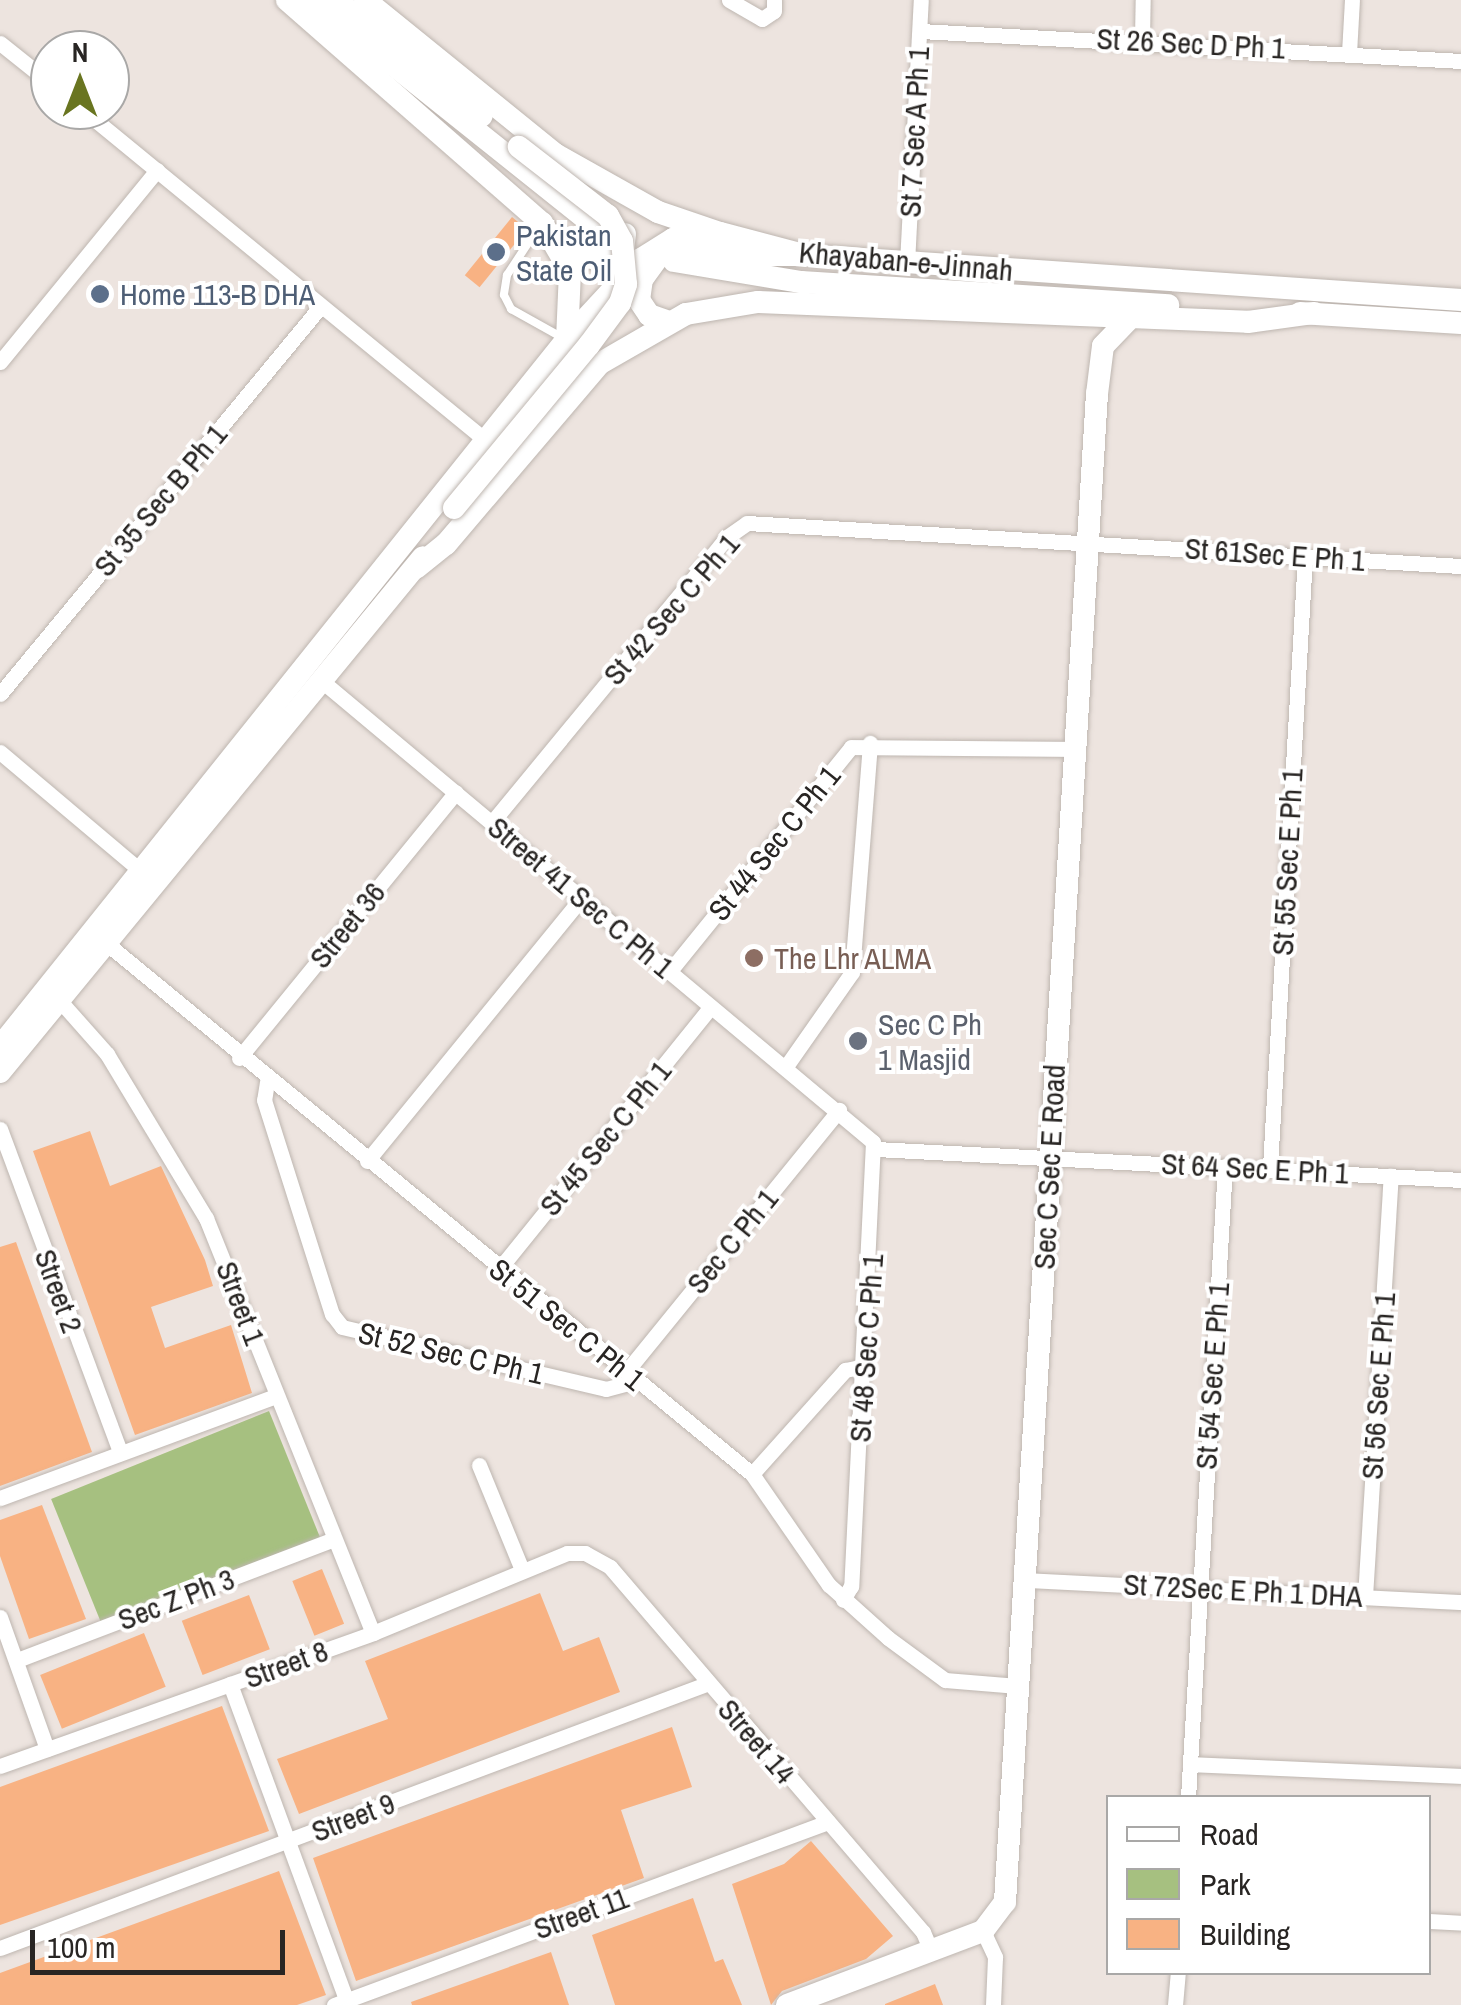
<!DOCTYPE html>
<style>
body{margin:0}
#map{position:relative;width:1461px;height:2005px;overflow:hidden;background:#ede4df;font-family:"Archivo Narrow",sans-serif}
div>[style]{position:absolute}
.green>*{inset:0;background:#a6c080;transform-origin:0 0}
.building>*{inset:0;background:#f8b283;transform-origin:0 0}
.roads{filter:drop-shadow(0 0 2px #beb6b0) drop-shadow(0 0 2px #beb6b0)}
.lane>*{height:8px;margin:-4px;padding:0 4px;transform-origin:4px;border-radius:4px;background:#fff}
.street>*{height:15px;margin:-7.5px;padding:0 7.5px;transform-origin:7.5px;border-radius:7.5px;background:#fff}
.secondary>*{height:22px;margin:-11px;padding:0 11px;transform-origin:11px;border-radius:11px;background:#fff}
.bridges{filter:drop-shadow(0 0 2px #beb6b0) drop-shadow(0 0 2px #beb6b0)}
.secondary-bridge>*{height:22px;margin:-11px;padding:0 11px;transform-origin:11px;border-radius:11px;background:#fff}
.dots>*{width:28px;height:28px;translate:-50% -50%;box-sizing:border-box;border:5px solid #fff;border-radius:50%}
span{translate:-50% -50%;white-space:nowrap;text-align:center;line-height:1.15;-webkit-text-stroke:8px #fff;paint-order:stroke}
.street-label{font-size:30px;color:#282523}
.service-label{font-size:30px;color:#4e5e75}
.left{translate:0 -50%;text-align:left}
.education-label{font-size:30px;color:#785e54}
.worship-label{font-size:30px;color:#5b616d}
.legend{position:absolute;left:1106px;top:1795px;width:325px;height:180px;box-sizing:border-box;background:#fff;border:2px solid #a9a8a7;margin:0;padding:12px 18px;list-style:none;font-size:30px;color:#282523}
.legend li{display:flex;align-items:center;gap:20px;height:50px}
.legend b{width:50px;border:2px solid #a9a8a7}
.north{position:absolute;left:30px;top:30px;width:100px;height:100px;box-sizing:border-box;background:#fff;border:2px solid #a9a8a7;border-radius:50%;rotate:0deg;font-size:28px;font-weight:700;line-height:40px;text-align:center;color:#282523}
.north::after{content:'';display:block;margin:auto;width:35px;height:45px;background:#697520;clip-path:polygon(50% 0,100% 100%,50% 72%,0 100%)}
.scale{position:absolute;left:30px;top:1930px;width:255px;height:45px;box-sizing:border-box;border:5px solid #282523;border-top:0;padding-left:12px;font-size:30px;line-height:35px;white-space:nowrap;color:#282523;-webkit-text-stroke:8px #fff;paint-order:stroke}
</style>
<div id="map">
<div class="green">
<i style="left:269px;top:1411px;width:138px;height:235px;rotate:68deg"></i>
</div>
<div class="building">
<i style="left:512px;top:217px;width:19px;height:75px;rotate:39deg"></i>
<i style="clip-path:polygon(90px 1131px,110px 1186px,161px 1166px,205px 1260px,213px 1286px,151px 1307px,165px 1348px,231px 1325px,252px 1393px,135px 1435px,33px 1151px)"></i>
<i style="clip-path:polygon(16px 1242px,92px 1452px,0 1486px,0 1247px)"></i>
<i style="clip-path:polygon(42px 1505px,86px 1619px,29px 1639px,0 1556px,0 1520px)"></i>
<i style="left:322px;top:1569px;width:59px;height:32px;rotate:68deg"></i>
<i style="clip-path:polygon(540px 1593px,563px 1651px,599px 1637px,620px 1692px,299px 1814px,277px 1759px,388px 1719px,365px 1661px)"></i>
<i style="left:249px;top:1595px;width:58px;height:72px;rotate:69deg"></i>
<i style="left:144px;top:1633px;width:58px;height:112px;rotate:68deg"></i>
<i style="clip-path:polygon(222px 1706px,269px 1831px,0 1925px,0 1787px)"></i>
<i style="clip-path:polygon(672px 1727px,692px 1787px,621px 1810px,644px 1878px,356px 1981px,313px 1858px)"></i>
<i style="clip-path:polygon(811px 1841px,893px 1936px,866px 1959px,782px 1991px,771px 2005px,732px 1884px,784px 1864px)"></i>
<i style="clip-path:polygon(279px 1871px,326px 1995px,297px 2005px,0 2005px,0 1973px)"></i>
<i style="clip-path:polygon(693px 1898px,715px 1962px,723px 1959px,742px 2005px,615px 2005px,592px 1935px)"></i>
<i style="clip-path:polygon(551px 1952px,569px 2005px,412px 2005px,411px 2002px)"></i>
<i style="clip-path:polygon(935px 1984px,943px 2005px,885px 2005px,885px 2004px)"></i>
</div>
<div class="roads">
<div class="lane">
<i style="left:540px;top:225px;width:60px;rotate:123.4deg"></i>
<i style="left:507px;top:275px;width:20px;rotate:99deg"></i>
<i style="left:504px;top:295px;width:16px;rotate:63deg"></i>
<i style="left:511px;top:309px;width:60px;rotate:29.1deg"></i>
</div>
<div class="street">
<i style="left:729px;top:0;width:38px;rotate:30deg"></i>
<i style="left:762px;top:19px;width:14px;rotate:-34deg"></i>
<i style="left:774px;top:11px;width:11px;rotate:-90deg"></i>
<i style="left:920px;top:31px;width:542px;rotate:3.17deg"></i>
<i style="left:1142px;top:39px;width:39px;rotate:-89deg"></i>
<i style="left:0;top:43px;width:64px;rotate:38.7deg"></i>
<i style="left:1349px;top:53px;width:53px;rotate:-86.8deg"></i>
<i style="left:83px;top:110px;width:525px;rotate:39.36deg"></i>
<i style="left:907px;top:263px;width:263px;rotate:-87deg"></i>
<i style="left:0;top:362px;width:248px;rotate:-50.7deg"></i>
<i style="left:323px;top:682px;width:717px;rotate:39.91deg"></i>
<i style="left:873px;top:1142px;width:445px;rotate:92.8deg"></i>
<i style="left:851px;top:1586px;width:16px;rotate:120deg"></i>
<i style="left:0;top:694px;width:502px;rotate:-50.41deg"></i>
<i style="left:0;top:752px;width:186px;rotate:40.2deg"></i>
<i style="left:493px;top:821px;width:368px;rotate:-50.5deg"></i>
<i style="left:727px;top:537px;width:24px;rotate:-35deg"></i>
<i style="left:747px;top:523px;width:715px;rotate:3.45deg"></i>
<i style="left:106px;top:943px;width:836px;rotate:39.42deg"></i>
<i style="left:752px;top:1474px;width:135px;rotate:55.3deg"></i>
<i style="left:829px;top:1585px;width:79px;rotate:41.9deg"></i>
<i style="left:888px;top:1638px;width:71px;rotate:36.4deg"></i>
<i style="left:945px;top:1680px;width:73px;rotate:4.7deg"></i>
<i style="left:669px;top:972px;width:289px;rotate:-51deg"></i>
<i style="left:851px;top:747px;width:223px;rotate:0.5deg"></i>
<i style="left:60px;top:1001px;width:71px;rotate:48.4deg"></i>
<i style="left:107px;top:1054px;width:192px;rotate:58.9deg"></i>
<i style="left:206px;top:1218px;width:447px;rotate:68.1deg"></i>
<i style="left:239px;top:1058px;width:343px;rotate:-50.8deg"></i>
<i style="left:787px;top:1065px;width:113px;rotate:-55deg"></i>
<i style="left:852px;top:972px;width:230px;rotate:-85.5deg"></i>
<i style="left:267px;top:1082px;width:18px;rotate:99deg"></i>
<i style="left:264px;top:1100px;width:225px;rotate:72.4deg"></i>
<i style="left:332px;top:1314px;width:16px;rotate:52deg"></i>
<i style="left:342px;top:1327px;width:271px;rotate:13.2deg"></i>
<i style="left:606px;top:1389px;width:31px;rotate:-15deg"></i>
<i style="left:0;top:1129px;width:345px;rotate:69.6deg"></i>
<i style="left:876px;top:1149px;width:586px;rotate:3.03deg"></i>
<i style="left:367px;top:1161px;width:340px;rotate:-50.8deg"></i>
<i style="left:1270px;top:1167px;width:611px;rotate:-86.72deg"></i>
<i style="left:500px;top:1268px;width:334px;rotate:-51.1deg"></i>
<i style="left:626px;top:1372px;width:338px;rotate:-50.9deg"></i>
<i style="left:479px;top:1465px;width:113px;rotate:67.7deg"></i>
<i style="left:752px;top:1474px;width:140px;rotate:-48.2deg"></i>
<i style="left:845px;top:1370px;width:20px;rotate:-11deg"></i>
<i style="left:0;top:1498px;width:294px;rotate:-20.3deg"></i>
<i style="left:1026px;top:1580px;width:436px;rotate:2.9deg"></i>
<i style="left:1365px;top:1597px;width:422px;rotate:-86.5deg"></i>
<i style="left:0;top:1617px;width:140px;rotate:70.4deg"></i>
<i style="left:17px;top:1660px;width:339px;rotate:-20.9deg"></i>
<i style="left:230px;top:1684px;width:342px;rotate:69.8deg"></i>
<i style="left:1190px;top:1764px;width:271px;rotate:2.5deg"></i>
<i style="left:0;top:1766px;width:396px;rotate:-19.6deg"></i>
<i style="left:373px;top:1633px;width:210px;rotate:-22.4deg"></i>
<i style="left:567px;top:1553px;width:18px"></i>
<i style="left:585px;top:1553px;width:29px;rotate:29deg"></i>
<i style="left:610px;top:1567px;width:481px;rotate:49.4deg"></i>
<i style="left:923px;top:1932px;width:21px;rotate:67deg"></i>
<i style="left:1188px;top:1798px;width:633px;rotate:-86.65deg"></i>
<i style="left:1428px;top:1921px;width:33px;rotate:3deg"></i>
<i style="left:983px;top:1931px;width:29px;rotate:65deg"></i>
<i style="left:995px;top:1957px;width:48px;rotate:92.4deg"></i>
<i style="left:0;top:1948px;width:754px;rotate:-20.5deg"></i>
<i style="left:334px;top:2005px;width:527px;rotate:-20.33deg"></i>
<i style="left:1175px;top:2005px;width:33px;rotate:-85deg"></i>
</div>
<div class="secondary">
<i style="left:287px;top:0;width:339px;rotate:41.2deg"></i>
<i style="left:542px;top:223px;width:56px;rotate:59.7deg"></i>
<i style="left:570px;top:271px;width:68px;rotate:92.5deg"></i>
<i style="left:312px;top:0;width:388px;rotate:38.6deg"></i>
<i style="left:336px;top:0;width:186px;rotate:38.5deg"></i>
<i style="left:365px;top:0;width:245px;rotate:39deg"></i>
<i style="left:555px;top:154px;width:118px;rotate:29.4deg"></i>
<i style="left:658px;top:212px;width:65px;rotate:18.7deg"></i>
<i style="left:720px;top:233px;width:86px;rotate:14.8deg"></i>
<i style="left:803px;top:255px;width:660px;rotate:3.91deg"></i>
<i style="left:559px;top:235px;width:29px;rotate:44deg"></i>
<i style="left:580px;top:255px;width:25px;rotate:14deg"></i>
<i style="left:604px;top:261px;width:22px;rotate:-30deg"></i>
<i style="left:623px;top:250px;width:16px;rotate:-83deg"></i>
<i style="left:659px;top:256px;width:29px;rotate:126deg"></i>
<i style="left:642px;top:279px;width:21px;rotate:98deg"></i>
<i style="left:639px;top:300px;width:18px;rotate:56deg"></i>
<i style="left:649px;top:315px;width:18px;rotate:19deg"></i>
<i style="left:674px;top:261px;width:129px;rotate:9.4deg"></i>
<i style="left:801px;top:282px;width:368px;rotate:3.6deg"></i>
<i style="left:1300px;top:313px;width:161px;rotate:3.6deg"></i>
<i style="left:416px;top:568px;width:38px;rotate:-39deg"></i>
<i style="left:446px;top:544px;width:236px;rotate:-49.6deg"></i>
<i style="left:599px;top:364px;width:100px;rotate:-29.9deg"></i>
<i style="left:686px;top:314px;width:73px;rotate:-9.5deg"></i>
<i style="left:758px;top:302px;width:490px;rotate:2.3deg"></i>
<i style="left:1248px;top:322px;width:67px;rotate:-7.8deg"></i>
<i style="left:0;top:1047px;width:907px;rotate:-51.31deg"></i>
<i style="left:567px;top:339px;width:109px;rotate:-47.2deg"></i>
<i style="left:641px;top:259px;width:38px;rotate:-32deg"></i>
<i style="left:673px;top:239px;width:59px;rotate:15.7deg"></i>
<i style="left:730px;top:255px;width:73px"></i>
<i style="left:0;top:1072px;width:666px;rotate:-50.6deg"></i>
<i style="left:787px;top:2005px;width:210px;rotate:-20.7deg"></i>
<i style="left:983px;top:1931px;width:36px;rotate:-53deg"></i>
<i style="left:1005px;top:1902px;width:1511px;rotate:-86.51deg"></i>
<i style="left:1097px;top:394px;width:48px;rotate:-82.9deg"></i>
<i style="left:1103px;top:346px;width:37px;rotate:-46deg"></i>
</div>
</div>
<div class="bridges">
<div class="secondary-bridge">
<i style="left:454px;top:508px;width:212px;rotate:-50.4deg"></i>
<i style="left:589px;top:345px;width:52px;rotate:-53.6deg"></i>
<i style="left:620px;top:303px;width:20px;rotate:-72deg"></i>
<i style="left:626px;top:284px;width:43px;rotate:-95.3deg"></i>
<i style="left:622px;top:241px;width:29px;rotate:-119deg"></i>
<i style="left:608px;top:216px;width:113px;rotate:-142.2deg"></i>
</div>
</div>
<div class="dots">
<i style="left:496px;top:252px;background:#5c6f8a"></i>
<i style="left:100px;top:294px;background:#5c6f8a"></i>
<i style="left:754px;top:958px;background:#8d6e63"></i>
<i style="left:858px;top:1041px;background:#6b7280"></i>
</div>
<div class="street-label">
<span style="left:1191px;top:43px;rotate:3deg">St 26 Sec D Ph 1</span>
<span style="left:914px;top:132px;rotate:-87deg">St 7 Sec A Ph 1</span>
<span style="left:906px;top:261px;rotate:5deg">Khayaban-e-Jinnah</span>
<span style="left:160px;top:500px;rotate:-50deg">St 35 Sec B Ph 1</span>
<span style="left:1275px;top:554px;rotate:4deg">St 61Sec E Ph 1</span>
<span style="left:671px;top:609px;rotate:-49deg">St 42 Sec C Ph 1</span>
<span style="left:774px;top:843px;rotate:-51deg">St 44 Sec C Ph 1</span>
<span style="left:1287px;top:862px;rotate:-87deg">St 55 Sec E Ph 1</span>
<span style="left:581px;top:897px;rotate:40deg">Street 41 Sec C Ph 1</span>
<span style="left:347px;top:925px;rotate:-51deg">Street 36</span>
<span style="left:605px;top:1138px;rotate:-51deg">St 45 Sec C Ph 1</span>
<span style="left:1049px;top:1167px;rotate:-87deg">Sec C Sec E Road</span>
<span style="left:1255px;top:1168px;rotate:3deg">St 64 Sec E Ph 1</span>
<span style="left:732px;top:1241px;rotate:-51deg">Sec C Ph 1</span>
<span style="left:59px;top:1291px;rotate:70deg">Street 2</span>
<span style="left:241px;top:1303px;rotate:69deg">Street 1</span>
<span style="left:567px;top:1324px;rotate:39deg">St 51 Sec C Ph 1</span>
<span style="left:866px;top:1348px;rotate:-86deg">St 48 Sec C Ph 1</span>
<span style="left:451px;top:1353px;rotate:13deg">St 52 Sec C Ph 1</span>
<span style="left:1212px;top:1376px;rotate:-86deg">St 54 Sec E Ph 1</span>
<span style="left:1378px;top:1386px;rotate:-86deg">St 56 Sec E Ph 1</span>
<span style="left:1243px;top:1590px;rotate:3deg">St 72Sec E Ph 1 DHA</span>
<span style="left:176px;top:1599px;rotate:-21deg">Sec Z Ph 3</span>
<span style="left:286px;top:1664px;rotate:-20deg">Street 8</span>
<span style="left:757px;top:1741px;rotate:49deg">Street 14</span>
<span style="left:353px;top:1817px;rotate:-21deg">Street 9</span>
<span style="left:581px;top:1913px;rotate:-20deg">Street 11</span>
</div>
<div class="service-label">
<span class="left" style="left:516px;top:252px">Pakistan<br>State Oil</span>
<span class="left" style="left:120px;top:294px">Home 113-B DHA</span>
</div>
<div class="education-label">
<span class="left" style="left:774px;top:958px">The Lhr ALMA</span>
</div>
<div class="worship-label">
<span class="left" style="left:878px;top:1041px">Sec C Ph<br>1 Masjid</span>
</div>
<ul class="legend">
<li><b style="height:12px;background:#fff"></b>Road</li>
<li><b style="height:28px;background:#a6c080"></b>Park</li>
<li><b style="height:28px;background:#f8b283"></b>Building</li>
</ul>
<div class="north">N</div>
<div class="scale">100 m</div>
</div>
